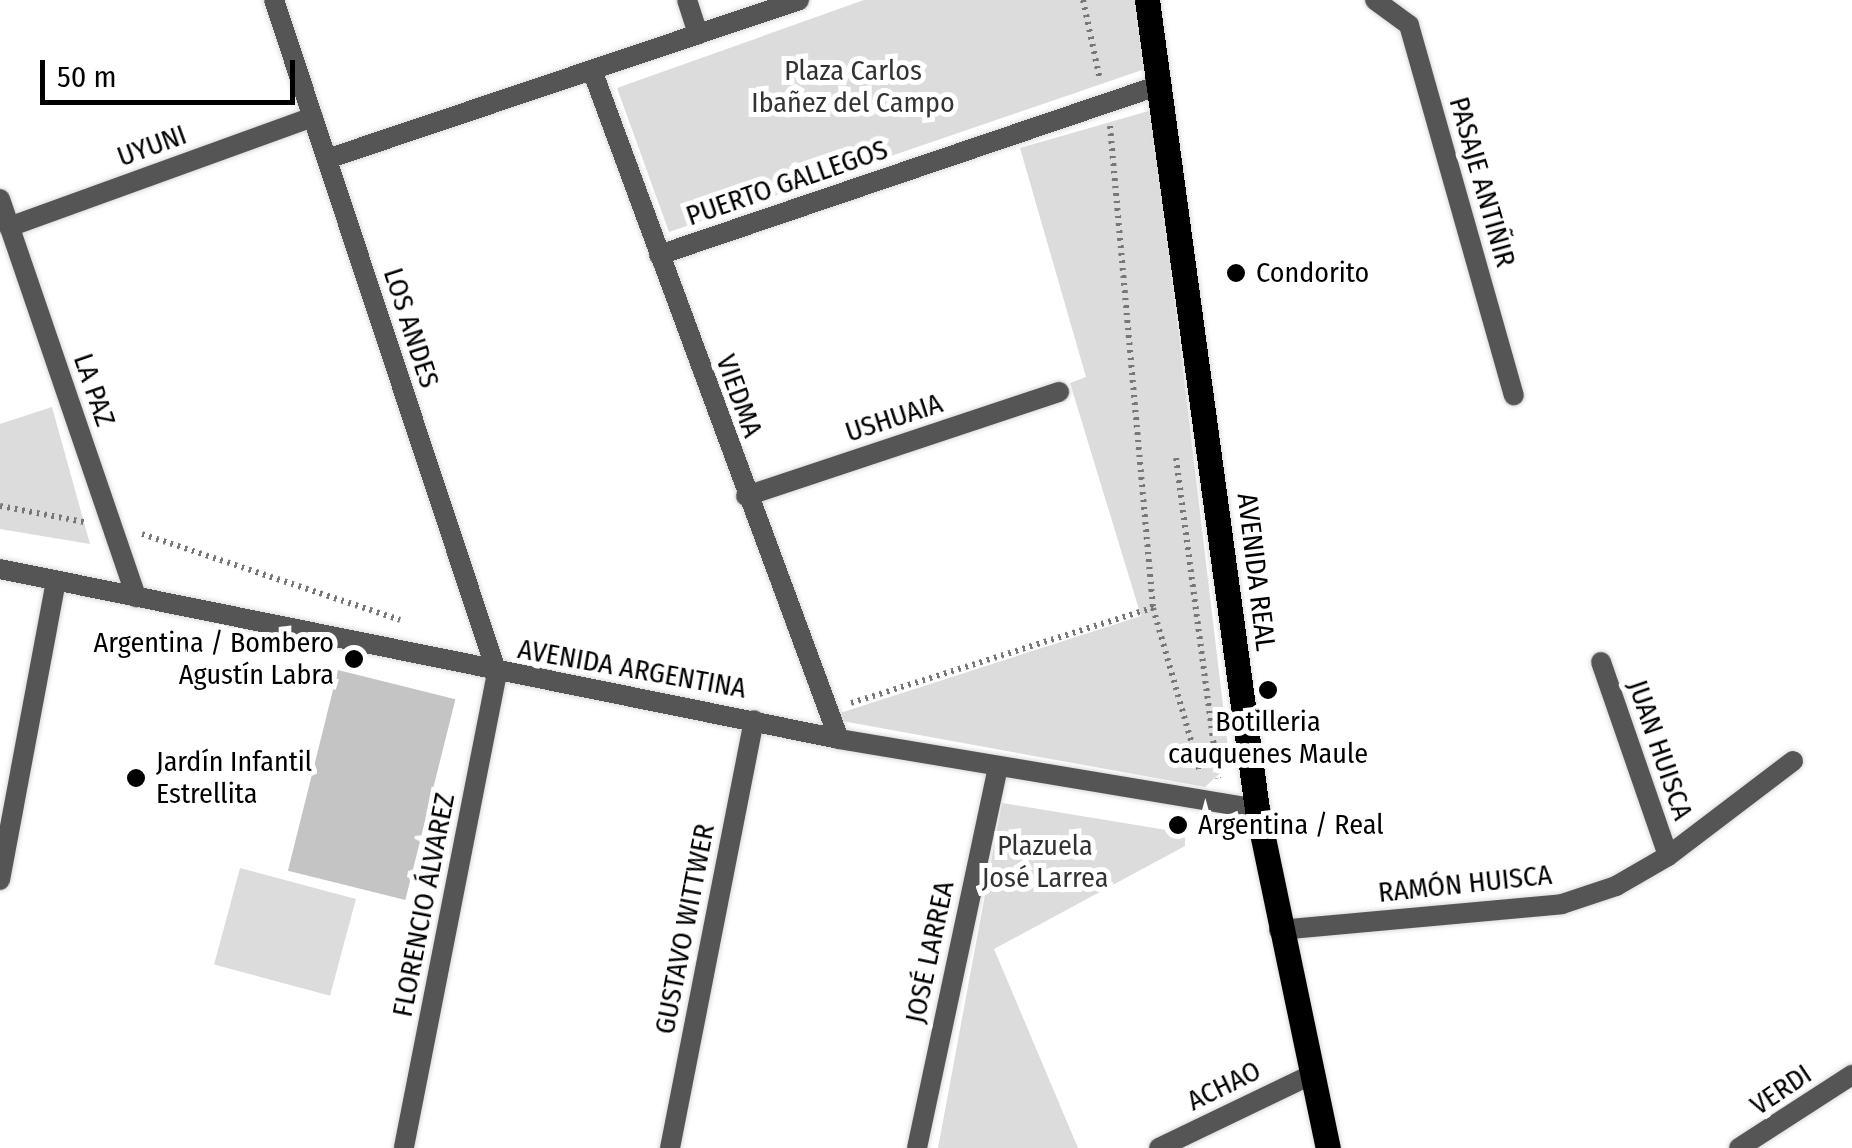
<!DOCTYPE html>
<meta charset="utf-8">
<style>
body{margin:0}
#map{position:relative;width:1852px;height:1148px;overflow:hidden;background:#fff;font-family:"Fira Sans Condensed",sans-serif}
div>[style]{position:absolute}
.green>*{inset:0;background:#dcdcdc;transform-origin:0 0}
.building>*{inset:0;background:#c4c4c4;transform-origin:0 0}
.path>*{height:6px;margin-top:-3px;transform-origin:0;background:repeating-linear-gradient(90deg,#777 0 2.5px,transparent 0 7.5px)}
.roads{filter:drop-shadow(0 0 2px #dbdbdb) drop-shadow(0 0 2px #dbdbdb)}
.minor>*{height:20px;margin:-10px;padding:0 10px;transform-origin:10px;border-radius:10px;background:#555}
.tertiary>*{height:20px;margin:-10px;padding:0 10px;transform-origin:10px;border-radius:10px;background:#555}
.primary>*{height:25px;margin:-12.5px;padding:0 12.5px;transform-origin:12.5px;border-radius:12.5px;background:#000}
.dots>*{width:28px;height:28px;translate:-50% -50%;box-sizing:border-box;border:5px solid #fff;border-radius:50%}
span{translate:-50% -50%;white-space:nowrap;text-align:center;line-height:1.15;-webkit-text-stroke:10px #fff;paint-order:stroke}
.park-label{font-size:28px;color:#333}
.street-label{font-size:28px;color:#000}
.poi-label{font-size:28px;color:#000}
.left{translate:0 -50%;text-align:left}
.right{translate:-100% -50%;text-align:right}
.scale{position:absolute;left:40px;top:60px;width:255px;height:45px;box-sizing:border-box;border:5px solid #000;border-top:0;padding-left:12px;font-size:30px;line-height:35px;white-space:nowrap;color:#000;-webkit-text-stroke:8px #fff;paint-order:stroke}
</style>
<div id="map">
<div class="green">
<i style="clip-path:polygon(864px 0,1138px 0,1148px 68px,669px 232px,617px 88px)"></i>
<i style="clip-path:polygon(1152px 110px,1230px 764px,1205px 787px,842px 721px,840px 713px,1141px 616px,1070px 383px,1086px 377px,1020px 148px)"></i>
<i style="clip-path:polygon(52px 407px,90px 544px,0 529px,0 424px)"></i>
<i style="clip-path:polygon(1002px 803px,1185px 833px,1185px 846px,994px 949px,1078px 1148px,938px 1148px)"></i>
<i style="left:240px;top:868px;width:120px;height:100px;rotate:15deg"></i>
</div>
<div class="building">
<i style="left:338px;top:670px;width:121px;height:207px;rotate:14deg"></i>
</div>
<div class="path">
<i style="left:1083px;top:0;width:82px;rotate:78deg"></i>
<i style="left:1110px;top:126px;width:484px;rotate:84.9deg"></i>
<i style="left:1176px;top:458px;width:323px;rotate:82.5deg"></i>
<i style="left:0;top:506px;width:86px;rotate:10.8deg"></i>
<i style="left:142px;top:534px;width:272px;rotate:18.4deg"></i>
<i style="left:851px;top:703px;width:317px;rotate:-17.5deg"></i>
<i style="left:1153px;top:608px;width:171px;rotate:74deg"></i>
</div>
<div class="roads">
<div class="minor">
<i style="left:274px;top:0;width:709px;rotate:71.67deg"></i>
<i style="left:497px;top:673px;width:484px;rotate:101.1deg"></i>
<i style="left:687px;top:0;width:36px;rotate:72deg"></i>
<i style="left:1375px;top:0;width:42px;rotate:36.3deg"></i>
<i style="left:1409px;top:25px;width:385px;rotate:74.2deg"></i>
<i style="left:592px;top:70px;width:713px;rotate:69.74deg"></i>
<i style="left:327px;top:159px;width:498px;rotate:-18.6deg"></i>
<i style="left:0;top:199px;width:421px;rotate:71.1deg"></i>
<i style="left:9px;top:227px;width:323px;rotate:-19.9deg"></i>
<i style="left:659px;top:255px;width:529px;rotate:-18.74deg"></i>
<i style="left:746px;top:496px;width:330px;rotate:-18.4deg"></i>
<i style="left:1601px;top:662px;width:205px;rotate:70.9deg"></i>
<i style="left:0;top:880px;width:304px;rotate:-79.4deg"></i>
<i style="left:1279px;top:930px;width:284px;rotate:-5.2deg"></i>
<i style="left:1562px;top:904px;width:57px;rotate:-18.4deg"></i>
<i style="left:1616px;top:886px;width:60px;rotate:-30deg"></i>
<i style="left:1668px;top:856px;width:157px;rotate:-37.2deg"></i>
<i style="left:670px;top:1148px;width:436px;rotate:-78.9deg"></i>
<i style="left:917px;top:1148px;width:390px;rotate:-78deg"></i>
<i style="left:1159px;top:1148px;width:171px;rotate:-25.7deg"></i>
<i style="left:1739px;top:1148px;width:135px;rotate:-32.9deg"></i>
</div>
<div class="tertiary">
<i style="left:0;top:569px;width:856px;rotate:11.45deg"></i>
<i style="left:839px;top:739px;width:424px;rotate:9.5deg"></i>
</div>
<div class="primary">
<i style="left:1147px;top:0;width:816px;rotate:82.26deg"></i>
<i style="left:1257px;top:809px;width:346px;rotate:78.2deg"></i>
</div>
</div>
<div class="dots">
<i style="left:1236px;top:273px;background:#000"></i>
<i style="left:354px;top:659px;background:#000"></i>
<i style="left:1268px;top:690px;background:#000"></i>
<i style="left:136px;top:778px;background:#000"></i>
<i style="left:1178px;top:825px;background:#000"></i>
</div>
<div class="park-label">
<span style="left:853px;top:87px">Plaza Carlos<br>Ibañez del Campo</span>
<span style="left:1045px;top:862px">Plazuela<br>José Larrea</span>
</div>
<div class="street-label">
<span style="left:152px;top:146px;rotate:-20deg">UYUNI</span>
<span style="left:1482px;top:182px;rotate:74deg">PASAJE ANTIÑIR</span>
<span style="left:787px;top:183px;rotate:-19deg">PUERTO GALLEGOS</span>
<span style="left:411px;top:328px;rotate:72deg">LOS ANDES</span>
<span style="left:94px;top:390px;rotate:71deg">LA PAZ</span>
<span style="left:739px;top:396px;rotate:70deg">VIEDMA</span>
<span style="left:894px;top:418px;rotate:-18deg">USHUAIA</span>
<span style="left:1256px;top:572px;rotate:83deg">AVENIDA REAL</span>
<span style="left:632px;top:669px;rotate:10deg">AVENIDA ARGENTINA</span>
<span style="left:1660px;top:750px;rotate:71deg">JUAN HUISCA</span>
<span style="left:1465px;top:884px;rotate:-6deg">RAMÓN HUISCA</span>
<span style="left:424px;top:905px;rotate:-79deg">FLORENCIO ÁLVAREZ</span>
<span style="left:685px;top:929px;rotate:-79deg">GUSTAVO WITTWER</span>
<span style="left:930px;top:952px;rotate:-78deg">JOSÉ LARREA</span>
<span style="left:1224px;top:1086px;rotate:-26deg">ACHAO</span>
<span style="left:1781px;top:1090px;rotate:-34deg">VERDI</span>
</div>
<div class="poi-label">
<span class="left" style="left:1256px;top:273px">Condorito</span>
<span class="right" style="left:334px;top:659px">Argentina / Bombero<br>Agustín Labra</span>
<span style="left:1268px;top:738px">Botilleria<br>cauquenes Maule</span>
<span class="left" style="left:156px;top:778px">Jardín Infantil<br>Estrellita</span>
<span class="left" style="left:1198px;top:825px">Argentina / Real</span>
</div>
<div class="scale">50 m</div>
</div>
